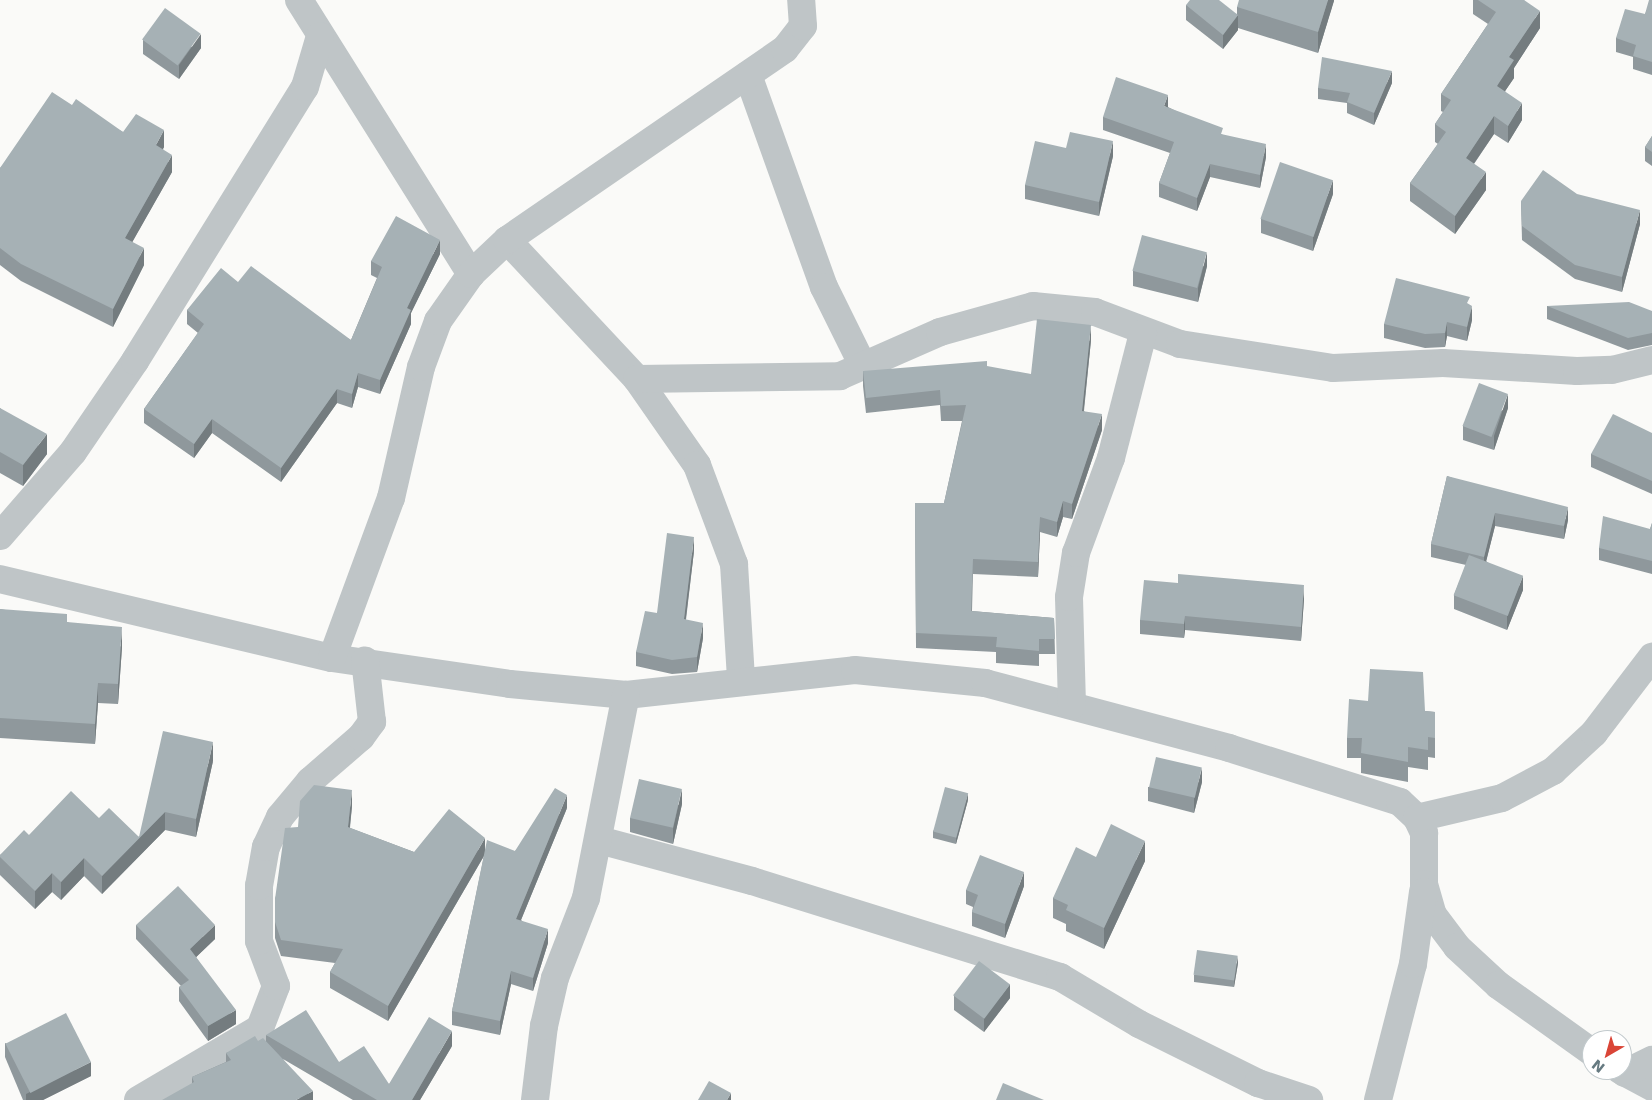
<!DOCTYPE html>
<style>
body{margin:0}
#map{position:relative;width:1652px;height:1100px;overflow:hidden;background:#fafaf8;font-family:"DejaVu Sans",sans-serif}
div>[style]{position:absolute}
.minor>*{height:28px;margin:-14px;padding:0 14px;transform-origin:14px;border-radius:14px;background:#bfc5c7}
.wall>*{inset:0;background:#8f989c}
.shaded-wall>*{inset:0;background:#747c7f}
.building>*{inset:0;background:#a6b1b5;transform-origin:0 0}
span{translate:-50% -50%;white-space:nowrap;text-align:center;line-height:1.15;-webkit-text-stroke:5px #fff;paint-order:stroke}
.north{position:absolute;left:1582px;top:1030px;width:50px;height:50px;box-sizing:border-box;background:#fff;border:1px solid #c2cacd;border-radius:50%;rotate:218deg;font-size:14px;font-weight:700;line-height:20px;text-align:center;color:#667a81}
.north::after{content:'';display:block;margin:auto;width:18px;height:22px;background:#da4537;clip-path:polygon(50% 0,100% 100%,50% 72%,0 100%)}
</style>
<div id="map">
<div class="minor">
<i style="left:299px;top:0;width:324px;rotate:57.9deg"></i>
<i style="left:748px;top:75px;width:225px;rotate:70.3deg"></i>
<i style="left:824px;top:287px;width:88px;rotate:63.7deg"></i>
<i style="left:507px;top:240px;width:190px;rotate:46.9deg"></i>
<i style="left:637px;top:379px;width:105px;rotate:55.1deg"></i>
<i style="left:697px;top:465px;width:106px;rotate:69.5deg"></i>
<i style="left:734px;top:564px;width:115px;rotate:86.5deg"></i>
<i style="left:637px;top:379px;width:203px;rotate:-0.8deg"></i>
<i style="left:840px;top:376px;width:109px;rotate:-23.7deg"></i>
<i style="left:940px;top:332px;width:97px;rotate:-15.6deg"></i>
<i style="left:1033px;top:306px;width:62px;rotate:5.5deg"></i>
<i style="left:1095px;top:312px;width:91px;rotate:20.6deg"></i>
<i style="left:1180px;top:344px;width:155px;rotate:8.9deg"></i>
<i style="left:1333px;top:368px;width:110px;rotate:-2.6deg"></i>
<i style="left:1443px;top:363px;width:134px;rotate:3.4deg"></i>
<i style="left:1577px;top:371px;width:35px;rotate:-2deg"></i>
<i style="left:1612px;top:370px;width:41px;rotate:-14deg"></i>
<i style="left:0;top:536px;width:111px;rotate:-49deg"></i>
<i style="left:73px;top:452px;width:110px;rotate:-55.7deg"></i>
<i style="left:135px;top:361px;width:322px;rotate:-58.2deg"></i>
<i style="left:305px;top:87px;width:53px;rotate:-73.6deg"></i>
<i style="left:0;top:579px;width:341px;rotate:13.4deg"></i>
<i style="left:332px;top:658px;width:180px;rotate:8.3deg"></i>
<i style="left:510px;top:684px;width:117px;rotate:5.4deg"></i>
<i style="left:626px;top:695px;width:230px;rotate:-6.2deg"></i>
<i style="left:855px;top:670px;width:131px;rotate:5.7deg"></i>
<i style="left:985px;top:683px;width:253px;rotate:14.9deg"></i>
<i style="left:1229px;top:748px;width:179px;rotate:17.5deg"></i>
<i style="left:1400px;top:802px;width:23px;rotate:43deg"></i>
<i style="left:1417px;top:818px;width:17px;rotate:65deg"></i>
<i style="left:1424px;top:833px;width:51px;rotate:90deg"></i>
<i style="left:1424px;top:884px;width:32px;rotate:74deg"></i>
<i style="left:1433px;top:915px;width:40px;rotate:53deg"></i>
<i style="left:1457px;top:947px;width:56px;rotate:42.8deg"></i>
<i style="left:1498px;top:985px;width:115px;rotate:35.5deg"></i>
<i style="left:332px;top:658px;width:171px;rotate:-69.8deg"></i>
<i style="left:391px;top:498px;width:134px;rotate:-77.1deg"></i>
<i style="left:421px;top:367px;width:49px;rotate:-69.7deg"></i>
<i style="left:438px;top:321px;width:57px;rotate:-54.9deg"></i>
<i style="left:471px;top:274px;width:50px;rotate:-43.4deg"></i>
<i style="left:507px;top:240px;width:337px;rotate:-34.5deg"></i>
<i style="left:785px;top:49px;width:29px;rotate:-52deg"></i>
<i style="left:803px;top:26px;width:26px;rotate:-94deg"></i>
<i style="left:1072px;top:705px;width:108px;rotate:-91.6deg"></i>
<i style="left:1069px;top:597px;width:45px;rotate:-81deg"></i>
<i style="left:1076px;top:553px;width:101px;rotate:-69.8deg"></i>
<i style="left:1111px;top:458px;width:129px;rotate:-75.6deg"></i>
<i style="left:1417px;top:818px;width:87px;rotate:-13.2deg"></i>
<i style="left:1502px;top:798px;width:58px;rotate:-27.9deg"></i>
<i style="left:1553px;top:771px;width:56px;rotate:-42.8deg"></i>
<i style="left:1594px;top:733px;width:96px;rotate:-52.7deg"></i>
<i style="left:599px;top:840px;width:158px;rotate:15deg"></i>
<i style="left:752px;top:881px;width:323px;rotate:17.3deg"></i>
<i style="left:1060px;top:977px;width:92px;rotate:30.7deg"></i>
<i style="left:1139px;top:1024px;width:133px;rotate:26.4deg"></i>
<i style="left:1258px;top:1083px;width:54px;rotate:18.4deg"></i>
<i style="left:1620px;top:1070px;width:36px;rotate:28deg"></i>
<i style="left:1625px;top:1073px;width:30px;rotate:-26deg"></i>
<i style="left:138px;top:1100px;width:142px;rotate:-30.5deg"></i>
<i style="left:260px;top:1028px;width:45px;rotate:-69.1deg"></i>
<i style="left:276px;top:986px;width:48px;rotate:-110.7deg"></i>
<i style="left:259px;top:941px;width:55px;rotate:-90deg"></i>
<i style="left:259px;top:886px;width:40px;rotate:-80deg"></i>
<i style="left:266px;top:847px;width:33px;rotate:-65deg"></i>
<i style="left:280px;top:817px;width:47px;rotate:-50.2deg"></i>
<i style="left:310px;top:781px;width:67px;rotate:-40.8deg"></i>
<i style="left:361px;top:737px;width:19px;rotate:-54deg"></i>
<i style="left:372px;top:722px;width:62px;rotate:-96.4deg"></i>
<i style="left:535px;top:1100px;width:75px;rotate:-83.1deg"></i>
<i style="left:544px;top:1026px;width:49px;rotate:-77.1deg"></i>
<i style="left:555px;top:978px;width:86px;rotate:-68.8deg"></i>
<i style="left:586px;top:898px;width:207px;rotate:-78.9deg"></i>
<i style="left:1378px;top:1100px;width:140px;rotate:-75.6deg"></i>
<i style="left:1413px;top:964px;width:73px;rotate:-82.1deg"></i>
</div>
<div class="wall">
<i style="clip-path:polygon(1334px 0,1318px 53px,1238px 28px,1238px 30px,1223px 49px,1186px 20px,1186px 5px,1237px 14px,1237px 7px)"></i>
<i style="clip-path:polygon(1473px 0,1524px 0,1540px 28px,1514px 68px,1514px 78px,1505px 91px,1522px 120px,1508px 143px,1494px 134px,1474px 164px,1486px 190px,1455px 234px,1410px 201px,1410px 183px,1438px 144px,1435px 142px,1435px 124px,1443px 112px,1441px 111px,1441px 94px,1488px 24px,1473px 14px)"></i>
<i style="clip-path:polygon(1652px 0,1652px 75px,1633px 69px,1633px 57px,1616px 52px,1616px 38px,1645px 14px)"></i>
<i style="clip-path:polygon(143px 40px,201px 48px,179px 79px,143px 54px)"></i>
<i style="clip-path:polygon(1392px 83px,1374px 125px,1347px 113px,1347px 103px,1318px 99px,1318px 88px)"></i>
<i style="clip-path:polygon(72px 105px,123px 132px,164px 147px,163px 149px,172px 172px,132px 242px,144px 265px,113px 327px,21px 281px,0 265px,0 168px)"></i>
<i style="clip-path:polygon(1168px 107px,1266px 157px,1260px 188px,1210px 177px,1197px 211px,1159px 197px,1159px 183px,1170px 153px,1103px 130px,1103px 117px)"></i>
<i style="clip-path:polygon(1652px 136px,1652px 166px,1645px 161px,1645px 147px)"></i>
<i style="clip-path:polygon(1066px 148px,1113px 156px,1099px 216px,1025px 199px,1025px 185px)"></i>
<i style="clip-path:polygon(1333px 194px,1313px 251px,1261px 233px,1261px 219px)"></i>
<i style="clip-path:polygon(1521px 201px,1640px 224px,1622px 292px,1575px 279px,1522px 240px)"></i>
<i style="clip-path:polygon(440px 254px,411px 313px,411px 324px,380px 394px,358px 387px,352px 408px,337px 403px,281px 482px,212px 433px,194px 458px,144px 423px,144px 409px,198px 333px,187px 324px,187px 310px,238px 282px,351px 340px,377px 278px,371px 275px,371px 261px)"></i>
<i style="clip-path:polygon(1207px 266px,1198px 302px,1133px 286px,1133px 271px)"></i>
<i style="clip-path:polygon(1470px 305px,1472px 320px,1467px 341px,1447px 336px,1445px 347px,1425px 348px,1384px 338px,1384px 324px)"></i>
<i style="clip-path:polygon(1547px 306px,1652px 311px,1652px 345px,1628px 350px,1547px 319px)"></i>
<i style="clip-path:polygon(1091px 340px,1084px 411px,1102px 430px,1072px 519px,1063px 517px,1057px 537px,1040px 532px,1038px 577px,973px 574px,972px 611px,1054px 618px,1055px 654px,1039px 654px,1039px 666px,996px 663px,996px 652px,916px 648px,915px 503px,944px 503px,962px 421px,941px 421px,940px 405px,866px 413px,863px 386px,863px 371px,1031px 374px)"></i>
<i style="clip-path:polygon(0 408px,47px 454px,23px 486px,0 473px)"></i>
<i style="clip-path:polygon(1508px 408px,1494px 450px,1463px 440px,1463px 426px)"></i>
<i style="clip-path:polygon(1652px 433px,1652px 494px,1591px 467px,1591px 454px)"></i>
<i style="clip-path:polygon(1447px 476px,1568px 520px,1564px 539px,1495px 526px,1486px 561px,1523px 590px,1507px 630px,1454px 609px,1454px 595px,1466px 565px,1431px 557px,1431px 544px)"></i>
<i style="clip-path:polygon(1652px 523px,1652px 574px,1599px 560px,1599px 548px,1650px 529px)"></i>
<i style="clip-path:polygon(694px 551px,686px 620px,703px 638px,697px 672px,672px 674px,636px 666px,636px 652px,657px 613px)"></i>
<i style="clip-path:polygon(1304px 599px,1301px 641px,1185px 630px,1184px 638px,1140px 634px,1140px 620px)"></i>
<i style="clip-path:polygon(0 609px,67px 622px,122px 647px,118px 704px,98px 703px,95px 744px,0 738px)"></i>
<i style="clip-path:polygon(1425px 711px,1435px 712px,1435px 758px,1428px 757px,1428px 770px,1408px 767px,1408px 782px,1361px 773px,1361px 758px,1347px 758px,1347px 738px)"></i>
<i style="clip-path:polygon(213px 761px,196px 837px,165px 830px,102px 894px,84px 876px,61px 900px,52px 892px,35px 909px,0 875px,0 855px,29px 835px,99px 818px,139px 837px)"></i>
<i style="clip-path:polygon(1202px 782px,1194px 813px,1148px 801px,1148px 787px)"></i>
<i style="clip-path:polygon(968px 800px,956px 844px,933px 838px,933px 831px)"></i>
<i style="clip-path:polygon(682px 804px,673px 844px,630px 832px,630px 818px)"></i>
<i style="clip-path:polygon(352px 806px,350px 828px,414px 852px,485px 850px,515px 851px,567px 808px,521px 920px,548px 943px,533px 991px,511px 984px,500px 1035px,452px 1025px,452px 1011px,484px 856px,388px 1021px,330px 988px,330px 972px,335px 963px,281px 956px,275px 938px,275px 899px,298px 827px)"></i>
<i style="clip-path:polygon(1096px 857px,1145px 861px,1104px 949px,1066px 931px,1066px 924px,1053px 918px,1053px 898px)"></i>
<i style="clip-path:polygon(1024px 886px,1005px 938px,972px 926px,972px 912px,973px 907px,966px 904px,966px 890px)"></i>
<i style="clip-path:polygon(136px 925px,215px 939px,196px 957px,236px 1024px,208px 1041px,179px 1001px,179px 987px,181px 986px,136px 939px)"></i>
<i style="clip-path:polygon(1238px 963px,1234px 987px,1194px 982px,1194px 975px)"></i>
<i style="clip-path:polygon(954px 996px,1010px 998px,984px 1032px,954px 1010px)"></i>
<i style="clip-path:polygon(266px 1035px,339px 1062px,389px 1084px,452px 1046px,420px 1100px,353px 1100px,283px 1059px,313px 1100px,192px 1083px,192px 1077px,226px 1062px,226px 1053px,258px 1041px,266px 1041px)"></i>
<i style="clip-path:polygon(5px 1043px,91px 1076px,43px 1100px,23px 1100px,5px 1057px)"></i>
</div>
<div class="shaded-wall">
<i style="clip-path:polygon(1328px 0,1334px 0,1334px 1px,1318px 53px,1318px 32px)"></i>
<i style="clip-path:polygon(1540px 11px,1540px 28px,1514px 68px,1514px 78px,1497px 103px,1497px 86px,1509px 57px)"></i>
<i style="clip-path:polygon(1238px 15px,1238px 30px,1223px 49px,1223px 35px)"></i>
<i style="clip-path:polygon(201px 34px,201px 48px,179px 79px,179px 65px)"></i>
<i style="clip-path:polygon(1392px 71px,1392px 83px,1374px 125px,1374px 113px)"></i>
<i style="clip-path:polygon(1168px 95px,1168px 108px,1164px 106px)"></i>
<i style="clip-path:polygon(1522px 103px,1522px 120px,1508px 143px,1508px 126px)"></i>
<i style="clip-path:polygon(1494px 116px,1494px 134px,1466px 175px,1466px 158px)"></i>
<i style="clip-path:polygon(164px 130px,164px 147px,156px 162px,156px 145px)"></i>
<i style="clip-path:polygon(1113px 141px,1113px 156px,1099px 216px,1099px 202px)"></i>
<i style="clip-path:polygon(1266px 144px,1266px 157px,1260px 188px,1260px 175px)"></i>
<i style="clip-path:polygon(172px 155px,172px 172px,125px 255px,125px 238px)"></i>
<i style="clip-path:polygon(1210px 164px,1210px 177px,1197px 211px,1197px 198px)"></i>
<i style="clip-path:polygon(1486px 172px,1486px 190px,1455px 234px,1455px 216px)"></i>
<i style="clip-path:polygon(1333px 180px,1333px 194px,1313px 251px,1313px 237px)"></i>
<i style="clip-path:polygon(1640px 210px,1640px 224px,1622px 292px,1622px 277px)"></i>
<i style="clip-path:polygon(440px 240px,440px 254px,411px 313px,411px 324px,380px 394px,380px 380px,407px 308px)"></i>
<i style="clip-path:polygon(144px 248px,144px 265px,113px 327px,113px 309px)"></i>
<i style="clip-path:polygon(1207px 252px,1207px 266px,1198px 302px,1198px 288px)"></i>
<i style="clip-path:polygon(1472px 306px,1472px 320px,1467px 341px,1467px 327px)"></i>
<i style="clip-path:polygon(1447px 322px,1447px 336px,1445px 347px,1445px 333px)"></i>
<i style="clip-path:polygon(1091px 325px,1091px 340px,1082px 426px,1082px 411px)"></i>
<i style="clip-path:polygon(358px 373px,358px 387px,352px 408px,352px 394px)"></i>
<i style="clip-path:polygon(337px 389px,337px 403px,281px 482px,281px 468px)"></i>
<i style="clip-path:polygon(1508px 394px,1508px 408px,1494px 450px,1494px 436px)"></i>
<i style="clip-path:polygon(1102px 414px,1102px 430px,1072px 519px,1072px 504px)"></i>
<i style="clip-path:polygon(212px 419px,212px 433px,194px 458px,194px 444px)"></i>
<i style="clip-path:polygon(47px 434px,47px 454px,23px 486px,23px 465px)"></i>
<i style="clip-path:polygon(1063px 501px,1063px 517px,1057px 537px,1057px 522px)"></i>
<i style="clip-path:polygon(1568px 507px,1568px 520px,1564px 539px,1564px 526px)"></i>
<i style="clip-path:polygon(1495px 513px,1495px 526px,1484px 570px,1484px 557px)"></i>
<i style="clip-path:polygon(1040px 517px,1040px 532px,1038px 577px,1038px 562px)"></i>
<i style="clip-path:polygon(694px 537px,694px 551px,684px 633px,684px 619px)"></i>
<i style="clip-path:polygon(1523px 576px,1523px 590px,1507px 630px,1507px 616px)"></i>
<i style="clip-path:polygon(1304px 585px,1304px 599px,1301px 641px,1301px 627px)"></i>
<i style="clip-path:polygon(1185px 616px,1185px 630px,1184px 638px,1184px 624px)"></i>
<i style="clip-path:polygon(703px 623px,703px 638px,697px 672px,697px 657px)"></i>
<i style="clip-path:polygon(122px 627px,122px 647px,118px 704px,118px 684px)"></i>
<i style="clip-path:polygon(98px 683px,98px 703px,95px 744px,95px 724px)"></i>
<i style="clip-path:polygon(213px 742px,213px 761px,196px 837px,196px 819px)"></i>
<i style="clip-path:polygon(1202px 768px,1202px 782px,1194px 813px,1194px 799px)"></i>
<i style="clip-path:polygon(682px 789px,682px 804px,673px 844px,673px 829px)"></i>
<i style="clip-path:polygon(352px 790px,352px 806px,348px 843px,348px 827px)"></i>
<i style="clip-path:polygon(968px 793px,968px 800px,956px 844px,956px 837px)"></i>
<i style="clip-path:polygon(567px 795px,567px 808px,516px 932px,516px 919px)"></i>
<i style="clip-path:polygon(165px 812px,165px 830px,102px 894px,102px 876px)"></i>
<i style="clip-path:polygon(485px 838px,485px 854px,388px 1021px,388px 1006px)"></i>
<i style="clip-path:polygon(1145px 841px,1145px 861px,1104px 949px,1104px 928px)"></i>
<i style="clip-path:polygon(84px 858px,84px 876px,61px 900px,61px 882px)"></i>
<i style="clip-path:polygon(1024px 872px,1024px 886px,1005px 938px,1005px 924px)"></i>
<i style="clip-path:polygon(52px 873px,52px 892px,35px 909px,35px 891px)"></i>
<i style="clip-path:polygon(215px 925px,215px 939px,190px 963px,190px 949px)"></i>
<i style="clip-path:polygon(548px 929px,548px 943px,533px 991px,533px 978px)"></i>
<i style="clip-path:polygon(1238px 956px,1238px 963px,1234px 987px,1234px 980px)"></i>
<i style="clip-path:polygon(511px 971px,511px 984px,500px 1035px,500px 1021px)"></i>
<i style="clip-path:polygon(1010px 984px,1010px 998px,984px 1032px,984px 1018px)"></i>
<i style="clip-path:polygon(236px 1010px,236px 1024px,208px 1041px,208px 1026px)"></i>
<i style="clip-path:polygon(452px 1031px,452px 1046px,420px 1100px,412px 1100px)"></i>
<i style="clip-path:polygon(91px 1062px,91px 1076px,43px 1100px,26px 1100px,26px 1094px)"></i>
<i style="clip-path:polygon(313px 1091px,313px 1100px,296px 1100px)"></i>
<i style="clip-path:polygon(731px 1093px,731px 1100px,727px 1100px)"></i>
</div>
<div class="building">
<i style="clip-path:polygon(1190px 0,1219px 0,1238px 15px,1223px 35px,1186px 5px)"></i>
<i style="clip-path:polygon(1239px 0,1328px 0,1318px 32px,1237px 7px)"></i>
<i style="clip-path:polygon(1478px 0,1524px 0,1540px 11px,1509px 57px,1514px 60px,1497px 86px,1522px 103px,1508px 126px,1494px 116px,1466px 158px,1486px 172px,1455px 216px,1410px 183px,1446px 132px,1435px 124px,1451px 100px,1441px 94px,1496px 12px)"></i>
<i style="clip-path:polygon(1649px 0,1652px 0,1652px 62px,1633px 56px,1636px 45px,1616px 38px,1625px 9px,1645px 14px)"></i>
<i style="left:165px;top:8px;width:44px;height:39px;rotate:36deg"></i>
<i style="clip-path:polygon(1322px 57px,1392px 71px,1374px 113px,1347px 102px,1350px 93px,1318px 88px)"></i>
<i style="clip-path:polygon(1116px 77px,1168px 95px,1164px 106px,1223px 128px,1221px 134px,1266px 144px,1260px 175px,1210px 164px,1197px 198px,1159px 183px,1174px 142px,1103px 117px)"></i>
<i style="clip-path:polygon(52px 92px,72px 105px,76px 99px,123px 132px,136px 114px,164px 130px,156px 145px,172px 155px,125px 238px,144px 248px,113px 309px,21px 264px,0 248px,0 168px)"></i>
<i style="clip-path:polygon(1070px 132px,1113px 141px,1099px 202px,1025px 185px,1035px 141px,1066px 148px)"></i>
<i style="clip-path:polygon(1652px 136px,1652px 152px,1645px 147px)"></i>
<i style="left:1280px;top:162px;width:56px;height:60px;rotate:19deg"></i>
<i style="clip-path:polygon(1543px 170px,1577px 194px,1640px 210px,1622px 277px,1575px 265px,1522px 226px,1521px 201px)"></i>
<i style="clip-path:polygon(396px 216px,440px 240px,407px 308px,411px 310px,380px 380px,358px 373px,352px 394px,337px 389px,281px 468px,212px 419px,194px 444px,144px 409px,204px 324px,187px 310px,221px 268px,238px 282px,251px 266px,351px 340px,382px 267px,371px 261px)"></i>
<i style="left:1142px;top:235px;width:67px;height:37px;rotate:15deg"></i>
<i style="clip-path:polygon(1396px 278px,1470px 297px,1467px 303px,1472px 306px,1467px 327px,1447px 322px,1445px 333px,1425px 334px,1384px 324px)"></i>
<i style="clip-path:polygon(1629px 302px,1652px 311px,1652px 333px,1628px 338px,1547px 306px)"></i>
<i style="clip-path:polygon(1037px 319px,1091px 325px,1082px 411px,1102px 414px,1072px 504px,1063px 501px,1057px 522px,1040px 517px,1038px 562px,973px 559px,971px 611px,1054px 618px,1055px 639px,1039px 639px,1039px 651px,996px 647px,997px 637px,916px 633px,915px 503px,944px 503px,966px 405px,941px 406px,940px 390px,866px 398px,863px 371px,987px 361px,987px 366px,1031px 374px)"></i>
<i style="left:1479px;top:383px;width:31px;height:46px;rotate:21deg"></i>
<i style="clip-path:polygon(0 408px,47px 434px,23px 465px,0 452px)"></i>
<i style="clip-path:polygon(1613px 414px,1652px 433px,1652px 481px,1591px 454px)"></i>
<i style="clip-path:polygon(1447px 476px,1568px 507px,1564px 526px,1495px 513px,1484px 557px,1431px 544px)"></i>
<i style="clip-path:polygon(1603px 516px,1650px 529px,1652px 523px,1652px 561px,1599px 548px)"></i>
<i style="clip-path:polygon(667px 533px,694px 537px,684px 619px,703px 623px,697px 657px,672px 660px,636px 652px,645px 611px,657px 613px)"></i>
<i style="left:1469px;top:555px;width:58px;height:43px;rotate:21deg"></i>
<i style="clip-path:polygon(1178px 574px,1304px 585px,1301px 627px,1185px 616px,1184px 624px,1140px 620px,1144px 580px,1178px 583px)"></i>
<i style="clip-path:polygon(0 609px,67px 614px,67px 622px,122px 627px,118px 684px,98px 683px,95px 724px,0 718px)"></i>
<i style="clip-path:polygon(1370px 669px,1423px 672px,1425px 711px,1435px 712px,1435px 738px,1428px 737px,1428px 750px,1408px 747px,1408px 762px,1361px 753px,1362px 738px,1347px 738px,1349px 699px,1368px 701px)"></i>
<i style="clip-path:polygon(163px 731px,213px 742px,196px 819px,165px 812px,102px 876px,84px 858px,61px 882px,52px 873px,35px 891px,0 857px,0 855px,24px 830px,29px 835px,71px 791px,99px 818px,109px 808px,139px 837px)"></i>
<i style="left:1156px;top:757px;width:47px;height:31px;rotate:13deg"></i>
<i style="left:639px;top:779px;width:44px;height:40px;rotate:13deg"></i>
<i style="clip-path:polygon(314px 785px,352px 790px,348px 827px,414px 852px,449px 809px,485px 838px,388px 1006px,330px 972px,343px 949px,281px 940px,275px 922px,275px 899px,285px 828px,298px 827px,300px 801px)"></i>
<i style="left:945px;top:787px;width:24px;height:46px;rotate:15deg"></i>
<i style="clip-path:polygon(555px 788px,567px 795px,516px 919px,548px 929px,533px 978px,511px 971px,500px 1021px,452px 1011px,487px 840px,515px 851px)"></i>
<i style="clip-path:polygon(1111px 824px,1145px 841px,1104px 928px,1066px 910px,1068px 905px,1053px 898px,1076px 847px,1096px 857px)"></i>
<i style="clip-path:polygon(980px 855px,1024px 872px,1005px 924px,972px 912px,978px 895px,966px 890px)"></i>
<i style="clip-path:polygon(178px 886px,215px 925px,190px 949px,236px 1010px,208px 1026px,179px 987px,189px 980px,136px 925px)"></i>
<i style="left:1197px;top:950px;width:41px;height:25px;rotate:8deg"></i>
<i style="left:979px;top:961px;width:39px;height:43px;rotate:37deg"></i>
<i style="clip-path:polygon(306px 1010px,339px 1062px,364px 1046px,389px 1084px,429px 1017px,452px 1031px,412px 1100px,377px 1100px,266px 1035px)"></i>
<i style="left:66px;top:1013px;width:55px;height:68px;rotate:63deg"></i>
<i style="clip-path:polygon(255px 1036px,258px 1041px,263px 1038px,313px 1091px,296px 1100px,162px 1100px,194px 1082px,192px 1077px,231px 1060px,226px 1053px)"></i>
<i style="clip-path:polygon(709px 1081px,731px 1093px,727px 1100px,698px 1100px)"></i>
<i style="clip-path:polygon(1003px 1083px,1044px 1100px,996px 1100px)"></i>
</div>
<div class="north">N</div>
</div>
